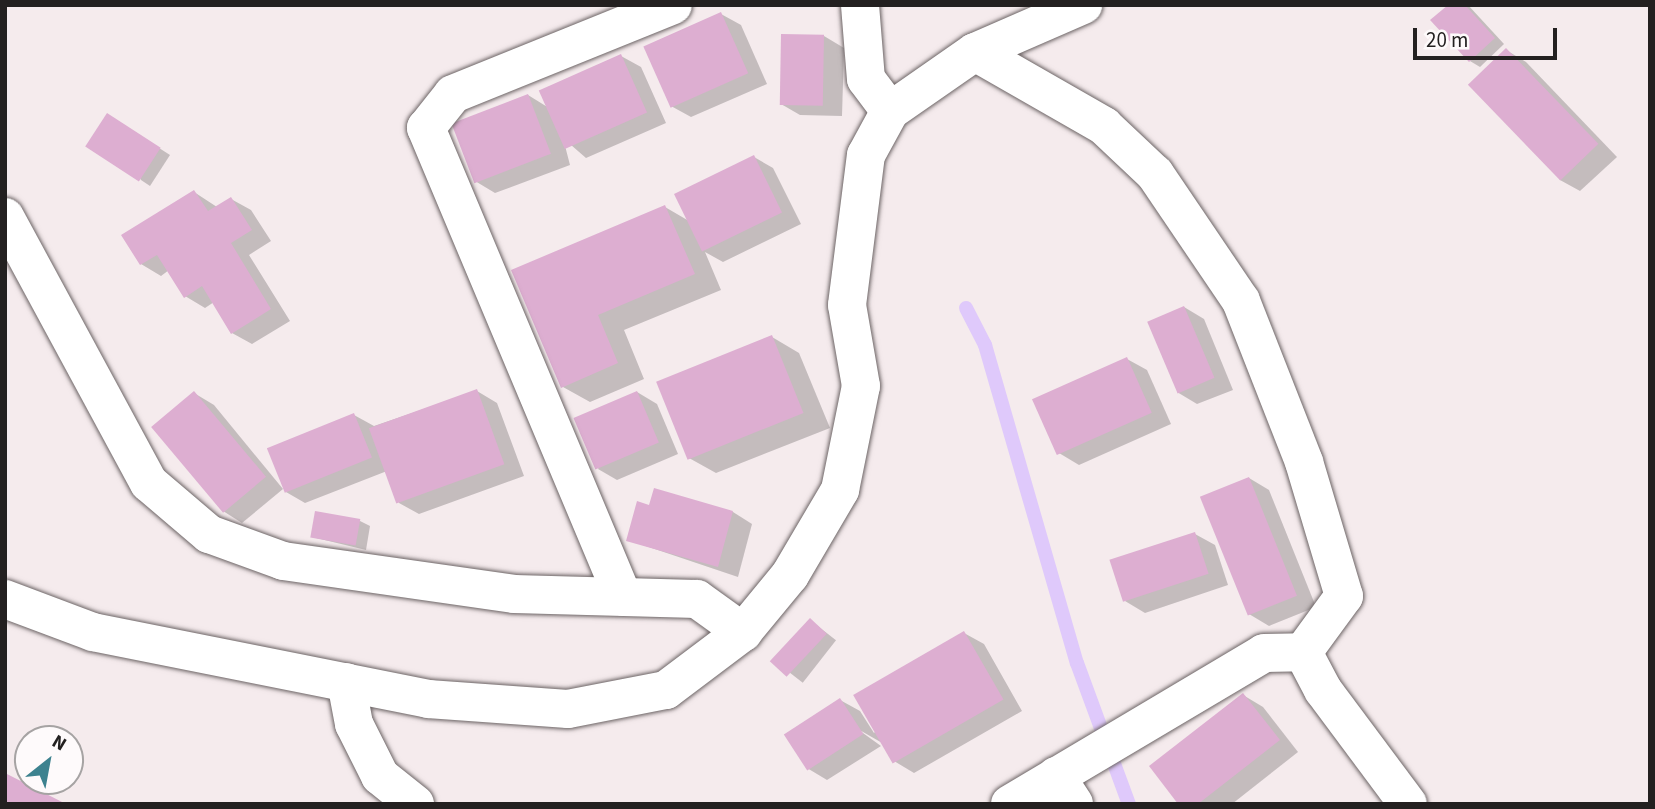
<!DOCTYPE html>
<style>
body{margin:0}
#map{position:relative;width:1655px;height:809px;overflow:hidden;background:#f5ebed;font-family:"Source Sans 3",sans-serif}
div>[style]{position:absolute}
.shadow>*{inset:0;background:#0003;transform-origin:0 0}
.stream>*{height:14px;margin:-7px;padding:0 7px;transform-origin:7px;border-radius:7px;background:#dfc9fb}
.building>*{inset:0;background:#ddaed1;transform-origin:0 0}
.roads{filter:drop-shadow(0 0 2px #6c6465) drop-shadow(0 0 2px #6c6465)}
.minor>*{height:38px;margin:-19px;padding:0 19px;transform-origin:19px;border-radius:19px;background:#fff}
.tertiary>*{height:38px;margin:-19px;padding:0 19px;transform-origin:19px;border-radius:19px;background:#fff}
span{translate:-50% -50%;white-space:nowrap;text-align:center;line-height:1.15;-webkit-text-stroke:7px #fefafb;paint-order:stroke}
.frame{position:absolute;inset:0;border:7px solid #232020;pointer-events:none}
.north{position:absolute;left:14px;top:725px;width:70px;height:70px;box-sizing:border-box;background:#fefafb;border:2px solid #a6a3a3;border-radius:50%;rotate:31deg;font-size:19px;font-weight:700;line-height:28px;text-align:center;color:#232020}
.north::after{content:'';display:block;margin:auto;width:24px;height:32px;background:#3d828f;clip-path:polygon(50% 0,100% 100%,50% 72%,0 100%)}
.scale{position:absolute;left:1413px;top:28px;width:144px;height:32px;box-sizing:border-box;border:4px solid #232020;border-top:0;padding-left:9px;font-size:21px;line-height:24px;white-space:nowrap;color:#232020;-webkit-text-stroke:5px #fefafb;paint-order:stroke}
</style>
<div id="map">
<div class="shadow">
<i style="clip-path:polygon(1450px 5px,1468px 5px,1504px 44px,1480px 67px,1470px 61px)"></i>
<i style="clip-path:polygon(721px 14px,741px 25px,767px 84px,691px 117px,671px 106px)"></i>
<i style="clip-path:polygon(824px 36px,844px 48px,842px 116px,800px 115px,781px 104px)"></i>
<i style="clip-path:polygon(1506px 50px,1526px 62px,1617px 157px,1580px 191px,1560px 180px)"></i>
<i style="clip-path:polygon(621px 56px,641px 67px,666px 123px,586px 158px,563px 138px,570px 165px,495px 193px,475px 181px,528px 95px,549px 108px)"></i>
<i style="clip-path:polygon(117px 121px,170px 155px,150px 186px,141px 180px)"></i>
<i style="clip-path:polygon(754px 157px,773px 168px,801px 224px,723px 262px,705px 252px,721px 290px,624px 330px,644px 379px,590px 402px,563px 387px,513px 271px,665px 207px,689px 221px)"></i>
<i style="clip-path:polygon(194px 192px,217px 207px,231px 199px,251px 210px,271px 241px,249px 255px,290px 321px,252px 344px,232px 333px,214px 302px,205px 308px,185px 296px,169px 270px,161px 276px,141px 264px)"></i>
<i style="clip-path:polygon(1184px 307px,1204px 319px,1233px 390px,1197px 404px,1177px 392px)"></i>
<i style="clip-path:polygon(772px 337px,799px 353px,830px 428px,716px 473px,689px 458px)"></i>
<i style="clip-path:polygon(1127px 359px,1147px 370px,1171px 424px,1079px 465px,1059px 453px)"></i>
<i style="clip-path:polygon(477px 391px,497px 403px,524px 476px,419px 514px,399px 503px,387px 471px,305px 503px,286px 492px,354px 415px,374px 426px)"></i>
<i style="clip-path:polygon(637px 392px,657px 404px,678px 454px,617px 480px,598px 469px)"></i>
<i style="clip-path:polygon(194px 393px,214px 405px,283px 489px,242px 523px,223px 511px)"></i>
<i style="clip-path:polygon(1249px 478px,1269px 490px,1316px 607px,1269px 626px,1249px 614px)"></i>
<i style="clip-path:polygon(650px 507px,733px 512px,752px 524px,738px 577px,628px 540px)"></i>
<i style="clip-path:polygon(360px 521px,370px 526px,366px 550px,312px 537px)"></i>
<i style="clip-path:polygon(1195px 534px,1215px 545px,1228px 585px,1145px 613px,1125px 601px)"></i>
<i style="left:810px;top:620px;width:33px;height:54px;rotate:38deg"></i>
<i style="clip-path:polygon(964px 633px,984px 644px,1022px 711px,914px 773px,894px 761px,884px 744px,856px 728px,881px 746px,827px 780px,807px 768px,840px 700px,860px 711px,874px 733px)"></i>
<i style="clip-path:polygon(1243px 695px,1263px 707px,1298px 752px,1232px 804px,1181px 804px)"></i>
</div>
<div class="stream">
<i style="left:966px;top:308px;width:42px;rotate:62.8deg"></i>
<i style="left:985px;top:345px;width:331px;rotate:73.9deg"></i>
<i style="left:1077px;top:663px;width:150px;rotate:69.8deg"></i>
</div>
<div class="building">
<i style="clip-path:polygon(1448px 5px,1465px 5px,1495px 38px,1469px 62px,1430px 20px)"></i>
<i style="left:721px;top:12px;width:67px;height:85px;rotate:66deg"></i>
<i style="left:781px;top:34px;width:43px;height:71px;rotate:1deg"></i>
<i style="left:1506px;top:48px;width:133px;height:53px;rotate:46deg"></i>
<i style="left:621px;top:54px;width:64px;height:90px;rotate:66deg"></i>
<i style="left:528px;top:94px;width:64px;height:82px;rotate:69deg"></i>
<i style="left:107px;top:113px;width:64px;height:40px;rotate:33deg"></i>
<i style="left:754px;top:155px;width:64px;height:89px;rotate:64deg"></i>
<i style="clip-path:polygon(194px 190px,208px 211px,231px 197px,252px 230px,231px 243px,271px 309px,231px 334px,202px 286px,184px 298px,157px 255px,140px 265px,121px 235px)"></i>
<i style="clip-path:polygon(665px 205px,695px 274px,598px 315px,618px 363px,561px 388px,511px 270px)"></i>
<i style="left:1184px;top:306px;width:78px;height:40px;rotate:67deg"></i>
<i style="left:772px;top:335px;width:84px;height:125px;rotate:68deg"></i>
<i style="left:1127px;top:357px;width:61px;height:104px;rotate:66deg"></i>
<i style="left:477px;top:389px;width:80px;height:115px;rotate:70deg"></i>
<i style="left:194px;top:391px;width:112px;height:56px;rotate:50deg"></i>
<i style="left:637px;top:391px;width:56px;height:69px;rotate:67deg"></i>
<i style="left:354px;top:413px;width:48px;height:94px;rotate:68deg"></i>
<i style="left:1249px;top:477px;width:128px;height:53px;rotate:68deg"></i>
<i style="clip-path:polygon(654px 488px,733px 511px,718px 567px,626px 541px,637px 501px,649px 505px)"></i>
<i style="left:315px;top:511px;width:46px;height:27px;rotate:10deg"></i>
<i style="left:1195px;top:532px;width:44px;height:90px;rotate:72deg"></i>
<i style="left:810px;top:618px;width:23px;height:59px;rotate:43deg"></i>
<i style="left:964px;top:631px;width:79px;height:128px;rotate:60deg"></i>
<i style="clip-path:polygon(1243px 693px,1280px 740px,1198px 804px,1178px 804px,1149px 766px)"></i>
<i style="left:840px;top:698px;width:43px;height:67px;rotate:57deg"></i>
<i style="clip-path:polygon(5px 773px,66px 804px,5px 804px)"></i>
</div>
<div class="roads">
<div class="minor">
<i style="left:860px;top:5px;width:74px;rotate:85.4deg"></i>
<i style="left:866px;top:79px;width:40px;rotate:53deg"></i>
<i style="left:975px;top:52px;width:149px;rotate:29.8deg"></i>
<i style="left:1104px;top:126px;width:70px;rotate:43.3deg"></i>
<i style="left:1155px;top:174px;width:153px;rotate:55.9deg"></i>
<i style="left:1241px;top:301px;width:173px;rotate:68.6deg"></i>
<i style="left:1304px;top:462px;width:140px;rotate:73.4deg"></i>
<i style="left:1344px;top:596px;width:69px;rotate:126.2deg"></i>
<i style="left:5px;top:217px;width:302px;rotate:61.6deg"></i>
<i style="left:149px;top:483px;width:79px;rotate:40.4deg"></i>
<i style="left:209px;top:534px;width:79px;rotate:20deg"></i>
<i style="left:283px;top:561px;width:233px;rotate:8.1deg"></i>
<i style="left:514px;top:594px;width:183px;rotate:1.6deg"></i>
<i style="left:697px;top:599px;width:57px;rotate:35.7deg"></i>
<i style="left:623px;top:597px;width:509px;rotate:-112.78deg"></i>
<i style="left:426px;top:128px;width:43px;rotate:-51.5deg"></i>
<i style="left:453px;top:94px;width:237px;rotate:-22deg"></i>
<i style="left:1303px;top:652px;width:43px;rotate:62.2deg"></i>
<i style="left:1323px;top:690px;width:142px;rotate:53.3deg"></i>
<i style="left:346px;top:682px;width:43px;rotate:79.2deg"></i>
<i style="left:354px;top:724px;width:58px;rotate:63.4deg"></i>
<i style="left:380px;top:776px;width:45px;rotate:38.7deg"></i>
<i style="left:1056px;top:776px;width:33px;rotate:57deg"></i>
<i style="left:1010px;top:804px;width:295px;rotate:-30.7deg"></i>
<i style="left:1264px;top:653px;width:39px;rotate:-1deg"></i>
</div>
<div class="tertiary">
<i style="left:5px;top:599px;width:94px;rotate:20.6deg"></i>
<i style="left:93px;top:632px;width:342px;rotate:11.3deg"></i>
<i style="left:428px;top:699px;width:140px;rotate:4.1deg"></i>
<i style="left:568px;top:709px;width:100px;rotate:-11deg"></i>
<i style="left:666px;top:690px;width:96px;rotate:-37deg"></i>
<i style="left:743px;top:632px;width:74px;rotate:-50.5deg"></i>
<i style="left:790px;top:575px;width:99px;rotate:-59.5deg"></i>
<i style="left:840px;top:490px;width:106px;rotate:-78.6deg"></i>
<i style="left:861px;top:386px;width:82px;rotate:-99.8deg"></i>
<i style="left:847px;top:305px;width:151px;rotate:-82.8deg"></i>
<i style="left:866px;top:155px;width:50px;rotate:-61.4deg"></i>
<i style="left:890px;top:111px;width:103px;rotate:-34.8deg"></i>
<i style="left:975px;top:52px;width:118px;rotate:-23.5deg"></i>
</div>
</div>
<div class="frame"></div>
<div class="north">N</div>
<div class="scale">20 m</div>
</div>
